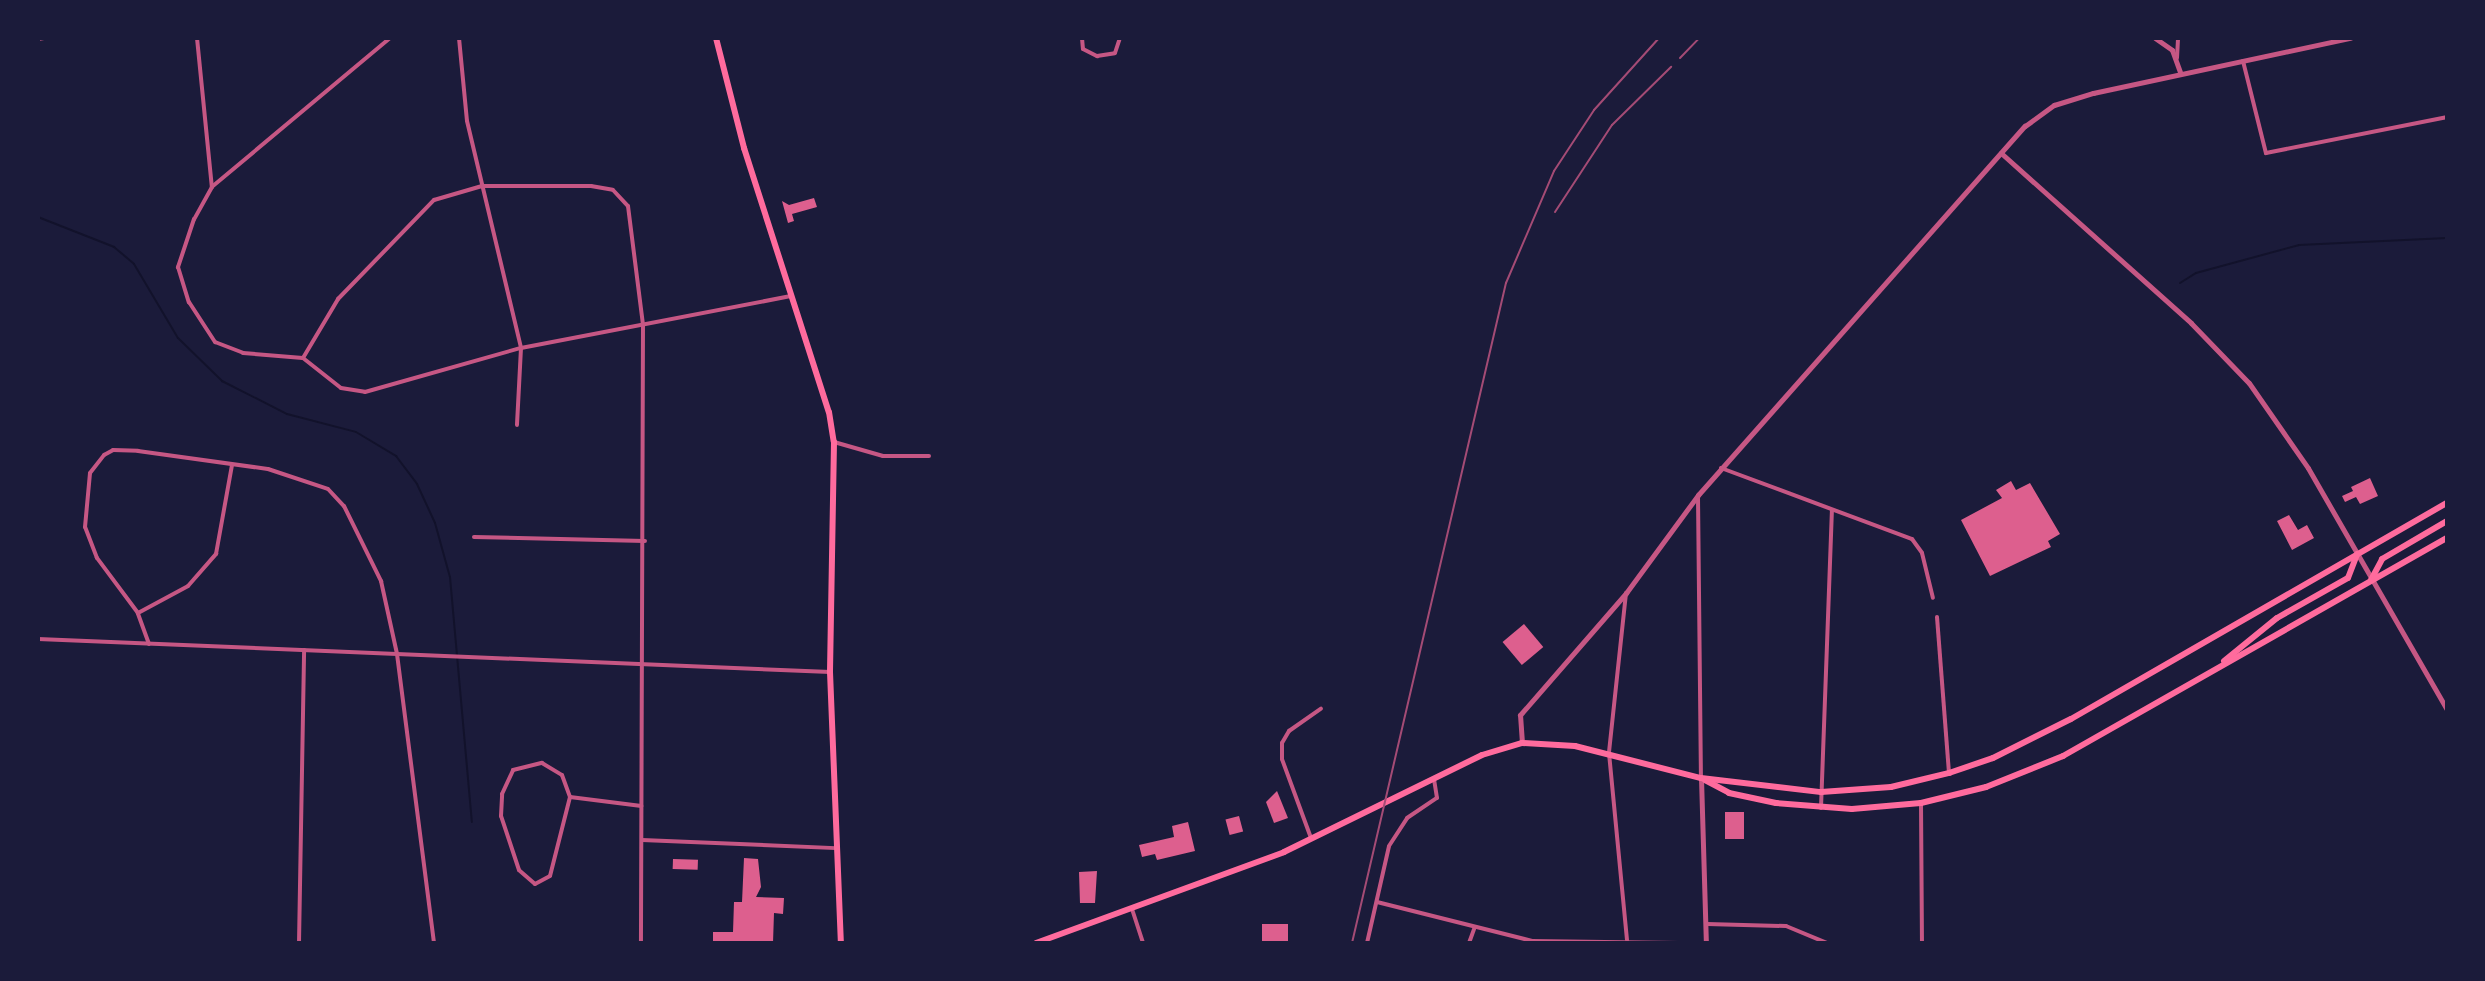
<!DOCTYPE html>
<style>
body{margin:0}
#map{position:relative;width:2485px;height:981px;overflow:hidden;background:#1b1b3a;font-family:"Titillium Web",sans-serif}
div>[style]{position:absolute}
.stream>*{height:2px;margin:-1px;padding:0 1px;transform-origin:1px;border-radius:1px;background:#12122b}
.building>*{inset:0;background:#dd5f8e;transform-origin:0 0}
.minor>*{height:4px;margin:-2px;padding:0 2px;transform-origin:2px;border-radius:2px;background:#c65784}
.tertiary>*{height:5px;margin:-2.5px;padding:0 2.5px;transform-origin:2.5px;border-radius:2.5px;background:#c65784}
.primary>*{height:6px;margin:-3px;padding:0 3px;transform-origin:3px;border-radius:3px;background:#ff6b9d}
.rail>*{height:2px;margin:-1px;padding:0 1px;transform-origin:1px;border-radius:1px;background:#a44b75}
span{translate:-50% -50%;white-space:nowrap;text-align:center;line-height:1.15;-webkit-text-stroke:6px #1b1b3a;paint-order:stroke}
.frame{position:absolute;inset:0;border:40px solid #1b1b3a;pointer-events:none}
</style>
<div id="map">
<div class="stream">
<i style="left:38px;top:217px;width:82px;rotate:21.5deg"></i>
<i style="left:114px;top:247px;width:26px;rotate:40deg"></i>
<i style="left:134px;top:264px;width:86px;rotate:59.3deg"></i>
<i style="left:178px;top:338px;width:62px;rotate:44.3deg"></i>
<i style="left:222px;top:381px;width:73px;rotate:26.9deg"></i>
<i style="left:287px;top:414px;width:71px;rotate:14.6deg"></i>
<i style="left:356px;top:432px;width:47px;rotate:31deg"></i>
<i style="left:396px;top:456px;width:35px;rotate:53deg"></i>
<i style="left:417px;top:484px;width:43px;rotate:65.2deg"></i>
<i style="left:435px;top:523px;width:56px;rotate:74.5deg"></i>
<i style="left:450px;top:577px;width:246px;rotate:84.9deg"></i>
<i style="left:2180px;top:283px;width:19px;rotate:-32deg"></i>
<i style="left:2196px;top:273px;width:107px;rotate:-15.2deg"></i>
<i style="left:2299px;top:245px;width:148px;rotate:-2.7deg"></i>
</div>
<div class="building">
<i style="clip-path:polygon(814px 198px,817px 207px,792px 214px,794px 221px,788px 223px,782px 201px,789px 205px)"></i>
<i style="clip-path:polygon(2370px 478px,2378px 496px,2360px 504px,2356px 497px,2345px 502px,2342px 496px,2353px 491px,2351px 487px)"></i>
<i style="clip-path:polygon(2011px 481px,2016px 490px,2030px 483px,2060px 534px,2048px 541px,2051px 547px,1990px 576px,1961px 520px,2002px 498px,1996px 490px)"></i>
<i style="clip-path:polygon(2289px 515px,2298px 530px,2307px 525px,2314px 538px,2292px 550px,2277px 521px)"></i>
<i style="left:1524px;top:624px;width:30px;height:28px;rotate:50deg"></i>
<i style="clip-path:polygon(1277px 791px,1288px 818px,1274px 823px,1266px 802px)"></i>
<i style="left:1725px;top:812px;width:19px;height:27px"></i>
<i style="left:1239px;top:816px;width:16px;height:14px;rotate:75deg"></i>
<i style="clip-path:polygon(1188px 822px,1195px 851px,1157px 860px,1155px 854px,1142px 857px,1139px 845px,1174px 837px,1172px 826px)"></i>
<i style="clip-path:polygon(744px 858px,758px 859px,761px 887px,756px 897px,784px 898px,783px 914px,774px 913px,773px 943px,713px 943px,713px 932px,733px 932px,734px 902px,742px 902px)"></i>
<i style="left:673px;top:859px;width:25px;height:10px;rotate:2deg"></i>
<i style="clip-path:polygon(1097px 871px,1095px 903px,1080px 903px,1079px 872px)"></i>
<i style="left:1288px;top:924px;width:19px;height:26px;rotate:90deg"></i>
</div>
<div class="minor">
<i style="left:197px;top:38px;width:150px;rotate:84.3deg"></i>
<i style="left:390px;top:38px;width:232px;rotate:140.1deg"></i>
<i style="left:212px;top:187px;width:37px;rotate:119deg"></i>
<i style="left:194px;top:219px;width:51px;rotate:108.4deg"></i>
<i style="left:178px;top:267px;width:37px;rotate:73deg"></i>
<i style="left:189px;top:302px;width:48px;rotate:57deg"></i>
<i style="left:215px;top:342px;width:30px;rotate:21deg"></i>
<i style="left:243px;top:353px;width:60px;rotate:4.8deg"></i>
<i style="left:303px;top:358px;width:48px;rotate:38.3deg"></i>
<i style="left:341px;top:388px;width:24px;rotate:9deg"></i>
<i style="left:365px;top:392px;width:162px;rotate:-15.8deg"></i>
<i style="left:521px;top:348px;width:276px;rotate:-10.9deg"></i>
<i style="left:459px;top:38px;width:83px;rotate:84.5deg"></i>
<i style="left:467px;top:121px;width:233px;rotate:76.6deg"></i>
<i style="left:521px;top:348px;width:77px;rotate:93deg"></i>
<i style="left:1082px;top:38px;width:11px;rotate:85deg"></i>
<i style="left:1083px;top:49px;width:16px;rotate:27deg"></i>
<i style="left:1097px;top:56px;width:18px;rotate:-9deg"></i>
<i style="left:1115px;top:53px;width:16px;rotate:-72deg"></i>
<i style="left:2383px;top:38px;width:11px"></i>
<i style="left:38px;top:39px;width:6px;rotate:-9deg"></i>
<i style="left:2177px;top:58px;width:20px;rotate:-87deg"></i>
<i style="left:2243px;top:61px;width:95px;rotate:76deg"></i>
<i style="left:2266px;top:153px;width:185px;rotate:-11.2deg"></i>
<i style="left:303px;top:358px;width:69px;rotate:-59.3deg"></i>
<i style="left:338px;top:299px;width:138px;rotate:-45.9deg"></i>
<i style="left:434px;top:200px;width:50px;rotate:-16.3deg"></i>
<i style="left:482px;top:186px;width:109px"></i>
<i style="left:591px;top:186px;width:22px;rotate:10deg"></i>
<i style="left:613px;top:190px;width:22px;rotate:47deg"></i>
<i style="left:628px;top:206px;width:120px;rotate:82.8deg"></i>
<i style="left:643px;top:325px;width:618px;rotate:90.19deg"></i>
<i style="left:834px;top:442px;width:51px;rotate:15.9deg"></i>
<i style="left:883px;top:456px;width:46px"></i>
<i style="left:1721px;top:468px;width:204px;rotate:20.4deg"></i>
<i style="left:1912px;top:539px;width:17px;rotate:54deg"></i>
<i style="left:1922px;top:553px;width:46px;rotate:76.3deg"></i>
<i style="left:1698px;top:497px;width:281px;rotate:89.4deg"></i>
<i style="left:474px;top:537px;width:171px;rotate:1.3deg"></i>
<i style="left:1626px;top:593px;width:161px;rotate:96.1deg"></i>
<i style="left:1609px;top:753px;width:188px;rotate:84.5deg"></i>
<i style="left:138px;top:613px;width:57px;rotate:-28.4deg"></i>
<i style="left:188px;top:586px;width:43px;rotate:-48.8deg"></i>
<i style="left:216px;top:554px;width:90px;rotate:-79.8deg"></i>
<i style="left:1937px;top:617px;width:156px;rotate:85.6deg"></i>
<i style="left:38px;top:639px;width:793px;rotate:2.39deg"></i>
<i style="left:149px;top:644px;width:33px;rotate:-110deg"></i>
<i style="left:138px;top:613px;width:69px;rotate:-126.7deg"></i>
<i style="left:97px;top:558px;width:33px;rotate:-111deg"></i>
<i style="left:85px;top:527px;width:54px;rotate:-84.7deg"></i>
<i style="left:90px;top:473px;width:23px;rotate:-52deg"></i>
<i style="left:104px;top:455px;width:10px;rotate:-29deg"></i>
<i style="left:113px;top:450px;width:25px;rotate:2deg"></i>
<i style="left:138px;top:451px;width:131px;rotate:7.9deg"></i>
<i style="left:268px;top:469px;width:63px;rotate:18.4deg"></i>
<i style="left:328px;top:489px;width:23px;rotate:47deg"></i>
<i style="left:344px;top:506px;width:84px;rotate:63.7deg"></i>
<i style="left:381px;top:581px;width:75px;rotate:77.6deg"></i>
<i style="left:397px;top:654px;width:291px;rotate:82.7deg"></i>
<i style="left:542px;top:763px;width:23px;rotate:31deg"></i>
<i style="left:562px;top:775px;width:23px;rotate:70deg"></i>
<i style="left:570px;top:797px;width:81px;rotate:104.2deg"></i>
<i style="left:550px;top:876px;width:17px;rotate:152deg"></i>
<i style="left:535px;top:884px;width:21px;rotate:-139deg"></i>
<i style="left:519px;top:870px;width:57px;rotate:-108.4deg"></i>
<i style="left:501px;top:816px;width:22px;rotate:-87deg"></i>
<i style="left:502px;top:794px;width:26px;rotate:-65deg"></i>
<i style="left:513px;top:770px;width:30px;rotate:-14deg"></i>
<i style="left:570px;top:797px;width:72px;rotate:7.2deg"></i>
<i style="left:1921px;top:803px;width:140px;rotate:89.6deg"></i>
<i style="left:1821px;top:808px;width:298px;rotate:-87.9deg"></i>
<i style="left:1311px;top:838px;width:84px;rotate:-110.2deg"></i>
<i style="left:1282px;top:759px;width:16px;rotate:-90deg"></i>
<i style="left:1282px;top:743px;width:14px;rotate:-60deg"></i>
<i style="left:1289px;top:731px;width:39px;rotate:-35deg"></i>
<i style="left:642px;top:840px;width:194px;rotate:2.4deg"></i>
<i style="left:1377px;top:902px;width:160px;rotate:14.1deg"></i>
<i style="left:1532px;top:941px;width:146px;rotate:0.8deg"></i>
<i style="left:1132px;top:909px;width:36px;rotate:72deg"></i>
<i style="left:1707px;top:924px;width:79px;rotate:1.5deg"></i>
<i style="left:1786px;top:926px;width:44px;rotate:22.5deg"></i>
<i style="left:299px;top:943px;width:293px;rotate:-89deg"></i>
<i style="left:1367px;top:943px;width:99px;rotate:-77.2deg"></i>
<i style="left:1389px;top:846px;width:33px;rotate:-57deg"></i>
<i style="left:1407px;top:818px;width:36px;rotate:-34deg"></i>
<i style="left:1437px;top:798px;width:19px;rotate:-99deg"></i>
<i style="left:1469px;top:943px;width:15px;rotate:-70deg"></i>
</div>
<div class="tertiary">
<i style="left:2155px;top:38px;width:21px;rotate:35deg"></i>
<i style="left:2172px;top:50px;width:23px;rotate:70deg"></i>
<i style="left:2001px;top:153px;width:255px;rotate:41.8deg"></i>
<i style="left:2191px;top:323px;width:83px;rotate:46deg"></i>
<i style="left:2249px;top:383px;width:103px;rotate:55.2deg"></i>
<i style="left:2308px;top:468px;width:279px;rotate:60.1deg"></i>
<i style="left:1522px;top:743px;width:28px;rotate:-94deg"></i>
<i style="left:1520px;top:715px;width:162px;rotate:-49deg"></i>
<i style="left:1626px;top:593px;width:122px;rotate:-53.7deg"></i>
<i style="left:1698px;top:495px;width:493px;rotate:-48.5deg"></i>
<i style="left:2025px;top:126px;width:36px;rotate:-36deg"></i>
<i style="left:2054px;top:105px;width:41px;rotate:-17.1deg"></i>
<i style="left:2093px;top:93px;width:263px;rotate:-12.1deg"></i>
<i style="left:1701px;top:778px;width:165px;rotate:88.3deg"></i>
</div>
<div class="primary">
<i style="left:716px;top:38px;width:114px;rotate:75.7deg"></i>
<i style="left:744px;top:148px;width:277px;rotate:72.2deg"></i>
<i style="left:829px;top:412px;width:30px;rotate:81deg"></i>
<i style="left:834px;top:442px;width:230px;rotate:91deg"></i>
<i style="left:830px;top:672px;width:271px;rotate:87.7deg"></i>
<i style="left:2371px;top:580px;width:24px;rotate:-62deg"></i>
<i style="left:2382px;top:559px;width:75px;rotate:-30.3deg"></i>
<i style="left:2224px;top:661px;width:68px;rotate:-39.1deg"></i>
<i style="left:2277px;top:618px;width:81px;rotate:-29.4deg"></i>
<i style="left:2348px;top:578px;width:26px;rotate:-69deg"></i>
<i style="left:1705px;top:780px;width:27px;rotate:28deg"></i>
<i style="left:1729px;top:793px;width:48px;rotate:12deg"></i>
<i style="left:1776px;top:803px;width:76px;rotate:4.5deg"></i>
<i style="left:1852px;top:809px;width:69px;rotate:-5deg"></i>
<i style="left:1921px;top:803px;width:67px;rotate:-13.8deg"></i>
<i style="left:1986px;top:787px;width:83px;rotate:-21.9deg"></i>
<i style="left:2063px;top:756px;width:442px;rotate:-29.6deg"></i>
<i style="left:1036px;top:943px;width:264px;rotate:-20.1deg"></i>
<i style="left:1284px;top:852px;width:220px;rotate:-26.1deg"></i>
<i style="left:1482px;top:755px;width:42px;rotate:-16.7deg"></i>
<i style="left:1522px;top:743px;width:53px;rotate:3.2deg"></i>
<i style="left:1575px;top:746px;width:130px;rotate:14.3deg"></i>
<i style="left:1701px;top:778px;width:121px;rotate:6.7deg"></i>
<i style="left:1821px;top:792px;width:70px;rotate:-4.1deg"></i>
<i style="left:1891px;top:787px;width:60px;rotate:-13.6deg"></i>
<i style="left:1949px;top:773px;width:46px;rotate:-18.8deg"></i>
<i style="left:1993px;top:758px;width:87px;rotate:-26.6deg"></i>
<i style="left:2071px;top:719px;width:434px;rotate:-29.9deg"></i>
</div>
<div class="rail">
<i style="left:1680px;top:58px;width:28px;rotate:-46deg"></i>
<i style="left:1555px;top:212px;width:104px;rotate:-56.8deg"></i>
<i style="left:1612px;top:125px;width:83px;rotate:-44.5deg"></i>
<i style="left:1352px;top:943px;width:678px;rotate:-76.87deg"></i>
<i style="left:1506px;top:283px;width:122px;rotate:-66.8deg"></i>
<i style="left:1554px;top:171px;width:73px;rotate:-56.7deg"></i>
<i style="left:1594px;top:110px;width:97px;rotate:-47.9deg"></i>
</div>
<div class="frame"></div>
</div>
